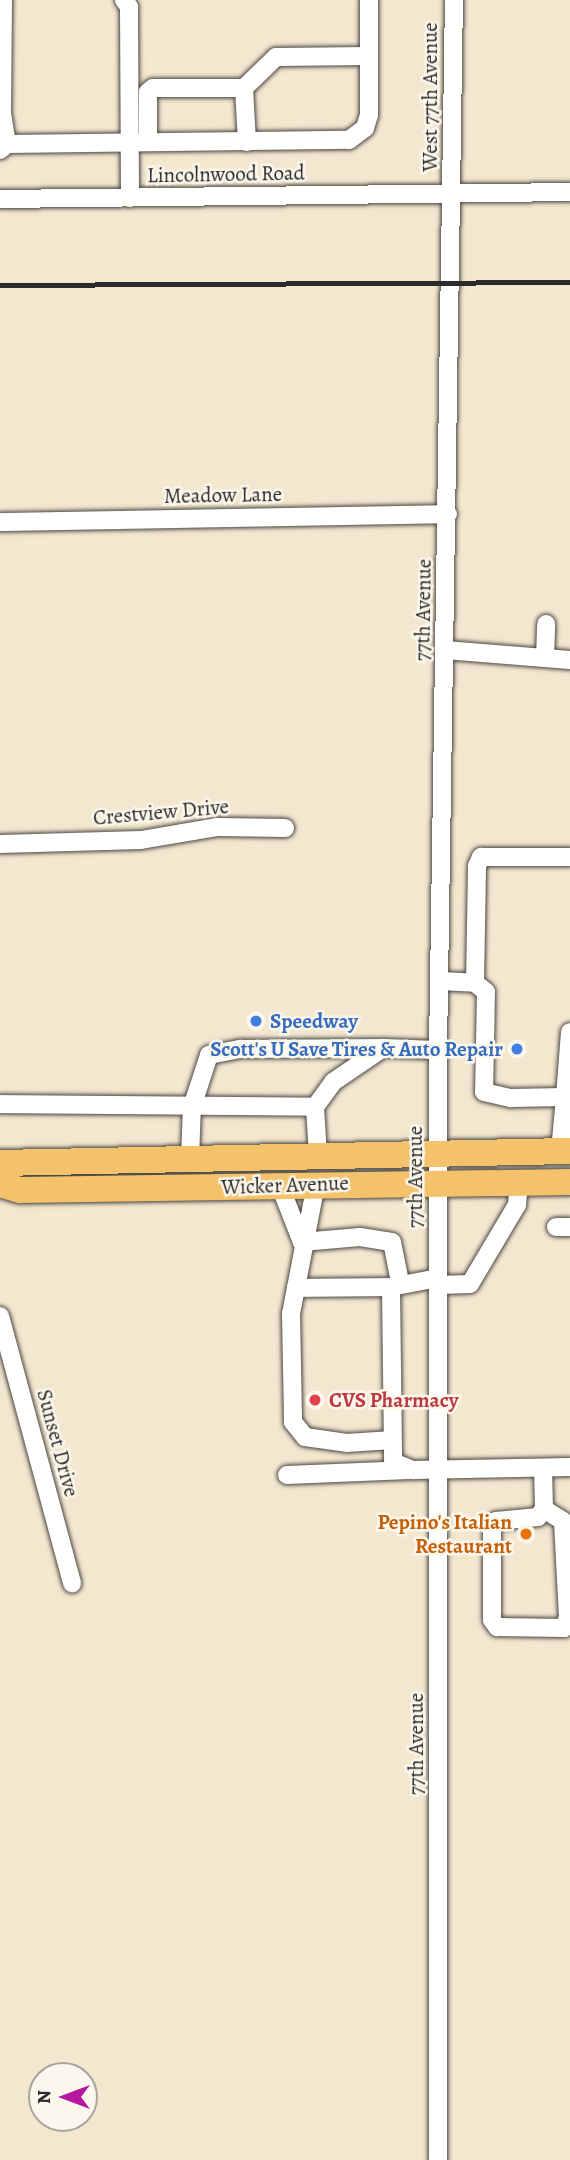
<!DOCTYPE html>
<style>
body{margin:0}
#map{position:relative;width:570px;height:2160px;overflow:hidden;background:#f4e7cf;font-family:Alegreya,serif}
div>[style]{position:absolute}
.roads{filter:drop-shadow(0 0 2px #494744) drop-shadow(0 0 2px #494744)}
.minor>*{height:18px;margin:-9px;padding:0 9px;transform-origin:9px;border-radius:9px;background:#fff}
.highway>*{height:26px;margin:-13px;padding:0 13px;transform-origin:13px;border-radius:13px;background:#f4c26a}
.rail>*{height:5px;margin:-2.5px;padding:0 2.5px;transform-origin:2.5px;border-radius:2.5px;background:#2b2b2b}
.dots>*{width:19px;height:19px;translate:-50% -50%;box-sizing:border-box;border:4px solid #fbf7ec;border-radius:50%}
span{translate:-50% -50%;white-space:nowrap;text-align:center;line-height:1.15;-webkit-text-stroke:5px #fbf7ec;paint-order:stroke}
.street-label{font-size:21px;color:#2b2b2b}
.shop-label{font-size:21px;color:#366cbe;font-weight:700}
.left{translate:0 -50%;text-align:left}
.right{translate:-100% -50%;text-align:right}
.health-label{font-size:21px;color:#be3a42;font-weight:700}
.food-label{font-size:21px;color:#c56008;font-weight:700}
.north{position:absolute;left:28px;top:2062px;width:70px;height:70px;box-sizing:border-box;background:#fbf7ec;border:2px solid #a8a59f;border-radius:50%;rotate:270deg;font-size:19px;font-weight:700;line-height:28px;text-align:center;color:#2b2b2b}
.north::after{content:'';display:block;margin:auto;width:24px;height:32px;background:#b5179e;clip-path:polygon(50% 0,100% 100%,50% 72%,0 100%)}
</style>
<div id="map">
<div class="roads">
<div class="minor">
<i style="left:3px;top:0;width:113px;rotate:90.5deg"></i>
<i style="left:2px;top:113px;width:31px;rotate:81deg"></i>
<i style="left:124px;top:0;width:9px;rotate:54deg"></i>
<i style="left:129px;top:7px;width:191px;rotate:89.7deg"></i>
<i style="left:244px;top:88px;width:45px;rotate:-44.1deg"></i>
<i style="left:276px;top:57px;width:93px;rotate:-0.6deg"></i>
<i style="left:148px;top:142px;width:50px;rotate:-90deg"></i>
<i style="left:148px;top:92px;width:6px;rotate:-39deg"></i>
<i style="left:153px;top:88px;width:91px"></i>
<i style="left:244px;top:88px;width:54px;rotate:86.8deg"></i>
<i style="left:0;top:150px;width:9px;rotate:-41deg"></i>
<i style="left:7px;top:144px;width:342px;rotate:-0.7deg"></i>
<i style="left:349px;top:140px;width:20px;rotate:-37deg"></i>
<i style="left:365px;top:128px;width:14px;rotate:-73deg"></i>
<i style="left:369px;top:115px;width:115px;rotate:-90deg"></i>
<i style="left:0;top:199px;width:570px;rotate:-0.7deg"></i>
<i style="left:0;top:522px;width:448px;rotate:-1deg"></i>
<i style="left:445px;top:650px;width:125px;rotate:4.6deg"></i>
<i style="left:545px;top:658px;width:34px;rotate:-88deg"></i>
<i style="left:0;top:844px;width:141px;rotate:-1.6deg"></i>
<i style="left:141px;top:840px;width:78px;rotate:-9.6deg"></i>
<i style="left:218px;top:827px;width:67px;rotate:0.9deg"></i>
<i style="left:441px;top:981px;width:34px;rotate:3deg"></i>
<i style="left:475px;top:983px;width:14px;rotate:39deg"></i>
<i style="left:486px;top:992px;width:100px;rotate:91.1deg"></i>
<i style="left:484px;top:1092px;width:28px;rotate:13deg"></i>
<i style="left:511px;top:1098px;width:54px;rotate:-1.1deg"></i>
<i style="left:565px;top:1097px;width:65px;rotate:-85.6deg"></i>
<i style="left:475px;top:983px;width:117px;rotate:-89deg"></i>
<i style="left:477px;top:866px;width:10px;rotate:-66deg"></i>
<i style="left:481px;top:857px;width:89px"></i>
<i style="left:0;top:1104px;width:315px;rotate:0.5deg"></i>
<i style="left:560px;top:1151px;width:54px;rotate:-84.7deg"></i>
<i style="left:565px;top:1097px;width:5px;rotate:-11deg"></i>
<i style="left:318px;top:1155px;width:48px;rotate:-93.6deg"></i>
<i style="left:315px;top:1107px;width:31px;rotate:-54deg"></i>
<i style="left:333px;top:1082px;width:60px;rotate:-34.2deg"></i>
<i style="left:383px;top:1048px;width:55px;rotate:2.1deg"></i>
<i style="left:190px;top:1158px;width:51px;rotate:-87.8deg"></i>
<i style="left:192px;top:1107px;width:55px;rotate:-71.9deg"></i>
<i style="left:209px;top:1055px;width:33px;rotate:-11deg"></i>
<i style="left:241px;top:1049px;width:142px;rotate:-0.4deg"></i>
<i style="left:316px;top:1184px;width:132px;rotate:100.9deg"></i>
<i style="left:291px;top:1314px;width:108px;rotate:88.9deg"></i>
<i style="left:293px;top:1422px;width:19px;rotate:51deg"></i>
<i style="left:305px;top:1437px;width:42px;rotate:8.1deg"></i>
<i style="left:347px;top:1443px;width:45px;rotate:-3.8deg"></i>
<i style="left:280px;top:1186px;width:60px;rotate:68.6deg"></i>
<i style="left:556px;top:1227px;width:14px"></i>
<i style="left:302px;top:1242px;width:58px;rotate:-4.9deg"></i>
<i style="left:360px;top:1237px;width:32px;rotate:9deg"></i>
<i style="left:392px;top:1242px;width:41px;rotate:78.7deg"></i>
<i style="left:438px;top:1278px;width:48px;rotate:169.2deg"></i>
<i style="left:391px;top:1287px;width:175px;rotate:89.3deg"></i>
<i style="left:393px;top:1462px;width:22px;rotate:22deg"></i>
<i style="left:413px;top:1470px;width:157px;rotate:-1.1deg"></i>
<i style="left:438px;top:1285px;width:32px;rotate:-2deg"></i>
<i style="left:470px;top:1284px;width:92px;rotate:-59.3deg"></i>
<i style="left:517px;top:1205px;width:22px;rotate:-85deg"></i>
<i style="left:296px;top:1288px;width:95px;rotate:-0.6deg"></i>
<i style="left:0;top:1316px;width:277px;rotate:74.9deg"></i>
<i style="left:543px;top:1468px;width:41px;rotate:88.6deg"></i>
<i style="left:544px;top:1509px;width:10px;rotate:127deg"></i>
<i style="left:538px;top:1517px;width:42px;rotate:174.6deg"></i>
<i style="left:496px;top:1521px;width:7px;rotate:124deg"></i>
<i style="left:492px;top:1527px;width:93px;rotate:90deg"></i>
<i style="left:492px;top:1620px;width:9px;rotate:54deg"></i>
<i style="left:497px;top:1627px;width:67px;rotate:0.9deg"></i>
<i style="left:564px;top:1628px;width:12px;rotate:-70deg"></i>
<i style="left:568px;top:1617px;width:96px;rotate:-93deg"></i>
<i style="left:563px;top:1521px;width:22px;rotate:-148deg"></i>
<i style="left:287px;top:1475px;width:122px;rotate:-2.3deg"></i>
<i style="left:438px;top:2160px;width:1110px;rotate:-90deg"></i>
<i style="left:438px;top:1050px;width:1050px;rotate:-89.13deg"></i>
</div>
<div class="highway">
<i style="left:0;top:1163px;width:570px;rotate:-1.21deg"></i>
<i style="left:0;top:1184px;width:21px;rotate:17deg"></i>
<i style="left:20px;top:1190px;width:550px;rotate:-0.83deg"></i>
</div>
</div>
<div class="rail">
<i style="left:0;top:285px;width:570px;rotate:-0.3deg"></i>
</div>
<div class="dots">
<i style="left:256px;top:1021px;background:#3f7fe0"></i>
<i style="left:517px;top:1049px;background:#3f7fe0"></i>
<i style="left:315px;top:1400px;background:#e0444e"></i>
<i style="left:526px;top:1534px;background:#e8710a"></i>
</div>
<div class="street-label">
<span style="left:430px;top:97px;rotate:-90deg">West 77th Avenue</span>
<span style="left:226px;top:174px;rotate:-1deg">Lincolnwood Road</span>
<span style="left:223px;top:495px;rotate:-1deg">Meadow Lane</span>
<span style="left:423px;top:610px;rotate:-89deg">77th Avenue</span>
<span style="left:161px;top:812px;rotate:-5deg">Crestview Drive</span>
<span style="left:415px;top:1177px;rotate:-90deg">77th Avenue</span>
<span style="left:285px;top:1185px;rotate:-2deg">Wicker Avenue</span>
<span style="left:58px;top:1443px;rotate:75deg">Sunset Drive</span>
<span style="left:416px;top:1744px;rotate:-90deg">77th Avenue</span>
</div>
<div class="shop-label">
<span class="left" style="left:270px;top:1021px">Speedway</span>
<span class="right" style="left:503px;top:1049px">Scott's U Save Tires &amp; Auto Repair</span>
</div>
<div class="health-label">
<span class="left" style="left:329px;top:1400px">CVS Pharmacy</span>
</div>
<div class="food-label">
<span class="right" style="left:512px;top:1534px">Pepino's Italian<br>Restaurant</span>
</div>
<div class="north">N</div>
</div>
